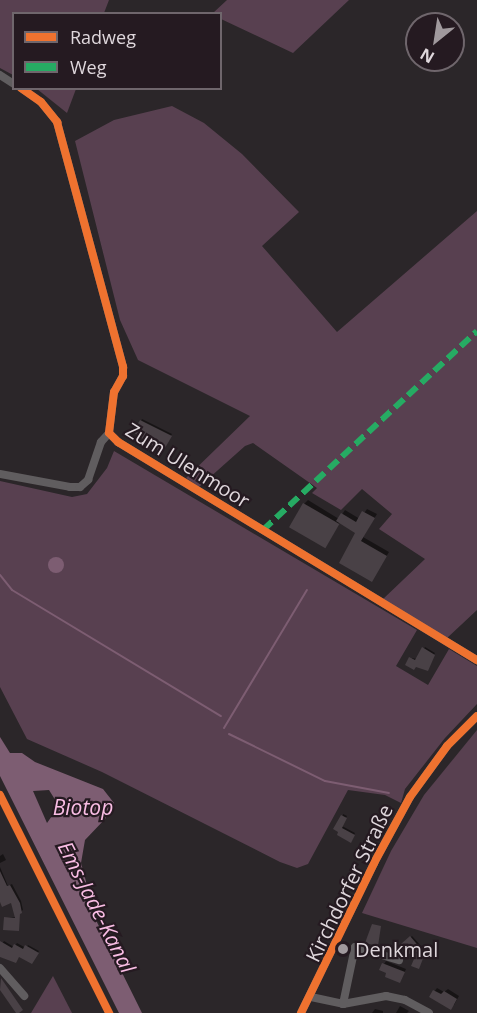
<!DOCTYPE html>
<meta charset="utf-8">
<style>
body{margin:0}
#map{position:relative;width:477px;height:1013px;overflow:hidden;background:#2b2629;font-family:"Open Sans",sans-serif}
div>[style]{position:absolute}
.green>*{inset:0;background:#584050}
.water>*{inset:0;background:#7d5d72}
.round{border-radius:50%}
.shadow>*{inset:0;background:#0007}
.stream>*{height:2px;margin:-1px;padding:0 1px;transform-origin:1px;border-radius:1px;background:#7d5d72}
.building>*{inset:0;background:#494146;transform-origin:0 0}
.minor>*{height:8px;margin:-4px;padding:0 4px;transform-origin:4px;border-radius:4px;background:#605d5f}
.quiet>*{height:6px;margin-top:-3px;transform-origin:0;background:repeating-linear-gradient(90deg,#26ab63 0 12px,transparent 0 18px)}
.cycleway>*{height:8px;margin:-4px;padding:0 4px;transform-origin:4px;border-radius:4px;background:#ef722f}
.dots>*{width:16px;height:16px;translate:-50% -50%;box-sizing:border-box;border:3px solid #251a21;border-radius:50%}
span{translate:-50% -50%;white-space:nowrap;text-align:center;line-height:1.15;-webkit-text-stroke:4.5px #251a21;paint-order:stroke}
.street-label{font-size:20px;color:#dfd7dc}
.poi-label{font-size:20px;color:#dfd7dc}
.left{translate:0 -50%;text-align:left}
.water-label{font-size:21px;color:#f9bde4;font-style:italic}
.legend{position:absolute;left:12px;top:12px;width:210px;height:78px;box-sizing:border-box;background:#251a21;border:2px solid #6f666c;margin:0;padding:8px 10px;list-style:none;font-size:18px;color:#dfd7dc}
.legend li{display:flex;align-items:center;gap:12px;height:30px}
.legend b{width:30px;border:2px solid #6f666c}
.north{position:absolute;left:405px;top:12px;width:60px;height:60px;box-sizing:border-box;background:#251a21;border:2px solid #6f666c;border-radius:50%;rotate:210deg;font-size:16px;font-weight:700;line-height:24px;text-align:center;color:#dfd7dc}
.north::after{content:'';display:block;margin:auto;width:21px;height:27px;background:#a0999d;clip-path:polygon(50% 0,100% 100%,50% 72%,0 100%)}
</style>
<div id="map">
<div class="green">
<i style="clip-path:polygon(0 0,109px 0,104px 13px,14px 14px,13px 75px,0 68px)"></i>
<i style="clip-path:polygon(227px 0,349px 0,293px 53px,221px 19px,220px 14px,213px 13px)"></i>
<i style="clip-path:polygon(37px 89px,76px 89px,67px 113px)"></i>
<i style="clip-path:polygon(172px 106px,204px 123px,242px 154px,299px 212px,262px 246px,337px 332px,477px 211px,477px 610px,446px 639px,382px 600px,425px 559px,379px 529px,392px 514px,362px 489px,341px 510px,312px 493px,317px 488px,253px 443px,245px 446px,199px 487px,186px 478px,250px 416px,138px 360px,120px 320px,75px 141px,114px 120px)"></i>
<i style="clip-path:polygon(114px 451px,417px 630px,396px 666px,428px 685px,449px 649px,477px 666px,477px 704px,445px 738px,405px 789px,401px 803px,385px 795px,348px 790px,308px 864px,297px 868px,280px 862px,102px 772px,27px 739px,0 687px,0 481px,72px 497px,87px 494px,107px 468px)"></i>
<i style="clip-path:polygon(477px 730px,477px 948px,362px 913px,391px 851px,424px 795px)"></i>
<i style="clip-path:polygon(53px 976px,72px 1013px,31px 1013px)"></i>
</div>
<div class="water">
<i class="round" style="left:48px;top:557px;width:16px;height:16px"></i>
<i style="clip-path:polygon(evenodd,0 737px,10px 753px,22px 753px,35px 762px,103px 789px,114px 803px,105px 819px,85px 840px,81px 863px,88px 889px,86px 900px,142px 1013px,119px 1013px,0 776px,0 737px,49px 790px,59px 806px,47px 823px,33px 791px,49px 790px)"></i>
</div>
<div class="shadow">
<i style="clip-path:polygon(142px 419px,172px 434px,163px 449px,141px 421px)"></i>
<i style="clip-path:polygon(308px 500px,339px 519px,345px 510px,360px 519px,367px 509px,377px 514px,363px 537px,389px 552px,372px 580px,357px 533px,340px 522px,328px 542px,304px 504px)"></i>
<i style="clip-path:polygon(425px 647px,435px 653px,426px 669px,411px 658px,417px 659px)"></i>
<i style="clip-path:polygon(343px 814px,347px 816px,342px 826px,355px 833px,352px 840px,340px 832px)"></i>
<i style="clip-path:polygon(3px 854px,6px 860px,0 863px,0 856px)"></i>
<i style="clip-path:polygon(0 867px,8px 886px,12px 884px,21px 901px,23px 910px,20px 912px,18px 929px,5px 918px,16px 917px,12px 901px,0 899px)"></i>
<i style="clip-path:polygon(412px 936px,422px 947px,416px 951px,424px 954px,420px 965px,403px 944px)"></i>
<i style="clip-path:polygon(4px 941px,14px 947px,17px 943px,26px 948px,28px 945px,39px 951px,33px 961px,19px 956px,0 954px,0 947px)"></i>
<i style="clip-path:polygon(386px 961px,406px 969px,400px 982px,381px 969px)"></i>
<i style="clip-path:polygon(437px 988px,444px 992px,448px 989px,459px 996px,454px 1005px,431px 996px)"></i>
<i style="clip-path:polygon(400px 1006px,409px 1011px,407px 1013px,396px 1013px)"></i>
<i style="clip-path:polygon(375px 1009px,383px 1011px,383px 1013px,372px 1013px)"></i>
</div>
<div class="stream">
<i style="left:0;top:575px;width:19px;rotate:51deg"></i>
<i style="left:12px;top:590px;width:244px;rotate:31.1deg"></i>
<i style="left:224px;top:728px;width:161px;rotate:-59deg"></i>
<i style="left:229px;top:734px;width:107px;rotate:26.1deg"></i>
<i style="left:325px;top:781px;width:65px;rotate:10.6deg"></i>
</div>
<div class="building">
<i style="clip-path:polygon(140px 420px,172px 436px,162px 453px,133px 432px)"></i>
<i style="left:303px;top:503px;width:42px;height:28px;rotate:30deg"></i>
<i style="clip-path:polygon(362px 511px,375px 518px,361px 541px,387px 556px,372px 582px,339px 563px,355px 533px,336px 521px,341px 513px,356px 522px)"></i>
<i style="clip-path:polygon(422px 647px,435px 655px,428px 671px,416px 667px,414px 670px,405px 665px,409px 657px,415px 660px)"></i>
<i style="clip-path:polygon(341px 815px,347px 818px,342px 828px,355px 835px,351px 843px,337px 835px,338px 832px,333px 829px)"></i>
<i style="clip-path:polygon(0 871px,7px 886px,10px 885px,20px 903px,22px 913px,20px 914px,19px 931px,3px 930px,4px 917px,15px 918px,11px 903px,2px 907px,0 902px)"></i>
<i style="clip-path:polygon(372px 924px,381px 926px,378px 946px,365px 943px)"></i>
<i style="clip-path:polygon(410px 936px,421px 949px,416px 953px,424px 956px,419px 969px,411px 966px,414px 959px,401px 944px)"></i>
<i style="clip-path:polygon(0 941px,12px 948px,14px 944px,23px 949px,25px 945px,39px 953px,32px 964px,19px 957px,16px 963px,0 957px)"></i>
<i style="clip-path:polygon(382px 963px,405px 972px,400px 983px,385px 977px,386px 973px,379px 970px)"></i>
<i style="clip-path:polygon(1px 978px,23px 1010px,19px 1013px,16px 1013px,0 990px)"></i>
<i style="clip-path:polygon(433px 990px,441px 994px,444px 991px,457px 999px,451px 1010px,429px 997px)"></i>
</div>
<div class="minor">
<i style="left:0;top:75px;width:17px;rotate:33deg"></i>
<i style="left:21px;top:88px;width:24px;rotate:35deg"></i>
<i style="left:41px;top:102px;width:26px;rotate:51deg"></i>
<i style="left:57px;top:122px;width:254px;rotate:74.9deg"></i>
<i style="left:123px;top:367px;width:9px;rotate:90deg"></i>
<i style="left:123px;top:376px;width:18px;rotate:119deg"></i>
<i style="left:114px;top:392px;width:41px;rotate:97deg"></i>
<i style="left:109px;top:433px;width:13px;rotate:45deg"></i>
<i style="left:118px;top:442px;width:420px;rotate:31.3deg"></i>
<i style="left:0;top:474px;width:71px;rotate:10.5deg"></i>
<i style="left:70px;top:487px;width:10px"></i>
<i style="left:80px;top:487px;width:11px;rotate:-41deg"></i>
<i style="left:88px;top:480px;width:40px;rotate:-71.1deg"></i>
<i style="left:101px;top:442px;width:12px;rotate:-48deg"></i>
<i style="left:0;top:968px;width:37px;rotate:49deg"></i>
<i style="left:311px;top:997px;width:33px;rotate:12deg"></i>
<i style="left:343px;top:1004px;width:44px;rotate:-10.5deg"></i>
<i style="left:386px;top:996px;width:19px;rotate:12deg"></i>
<i style="left:405px;top:1000px;width:27px;rotate:28deg"></i>
<i style="left:343px;top:1004px;width:58px;rotate:-78.1deg"></i>
<i style="left:355px;top:947px;width:46px;rotate:16.5deg"></i>
<i style="left:301px;top:1013px;width:167px;rotate:-64deg"></i>
<i style="left:374px;top:863px;width:75px;rotate:-61.4deg"></i>
<i style="left:410px;top:797px;width:63px;rotate:-54deg"></i>
<i style="left:447px;top:746px;width:42px;rotate:-45deg"></i>
</div>
<div class="quiet">
<i style="left:263px;top:530px;width:292px;rotate:-42.9deg"></i>
</div>
<div class="cycleway">
<i style="left:21px;top:88px;width:24px;rotate:35deg"></i>
<i style="left:41px;top:102px;width:26px;rotate:51deg"></i>
<i style="left:57px;top:122px;width:254px;rotate:74.9deg"></i>
<i style="left:123px;top:367px;width:9px;rotate:90deg"></i>
<i style="left:123px;top:376px;width:18px;rotate:119deg"></i>
<i style="left:114px;top:392px;width:41px;rotate:97deg"></i>
<i style="left:109px;top:433px;width:13px;rotate:45deg"></i>
<i style="left:118px;top:442px;width:420px;rotate:31.3deg"></i>
<i style="left:0;top:795px;width:244px;rotate:63.4deg"></i>
<i style="left:301px;top:1013px;width:167px;rotate:-64deg"></i>
<i style="left:374px;top:863px;width:75px;rotate:-61.4deg"></i>
<i style="left:410px;top:797px;width:63px;rotate:-54deg"></i>
<i style="left:447px;top:746px;width:42px;rotate:-45deg"></i>
</div>
<div class="dots">
<i style="left:343px;top:949px;background:#a0999d"></i>
</div>
<div class="street-label">
<span style="left:188px;top:465px;rotate:32deg">Zum Ulenmoor</span>
<span style="left:349px;top:883px;rotate:-64deg">Kirchdorfer Straße</span>
</div>
<div class="poi-label">
<span class="left" style="left:355px;top:949px">Denkmal</span>
</div>
<div class="water-label">
<span style="left:83px;top:807px">Biotop</span>
<span style="left:97px;top:907px;rotate:63deg">Ems-Jade-Kanal</span>
</div>
<ul class="legend">
<li><b style="height:8px;background:#ef722f"></b>Radweg</li>
<li><b style="height:8px;background:#26ab63"></b>Weg</li>
</ul>
<div class="north">N</div>
</div>
